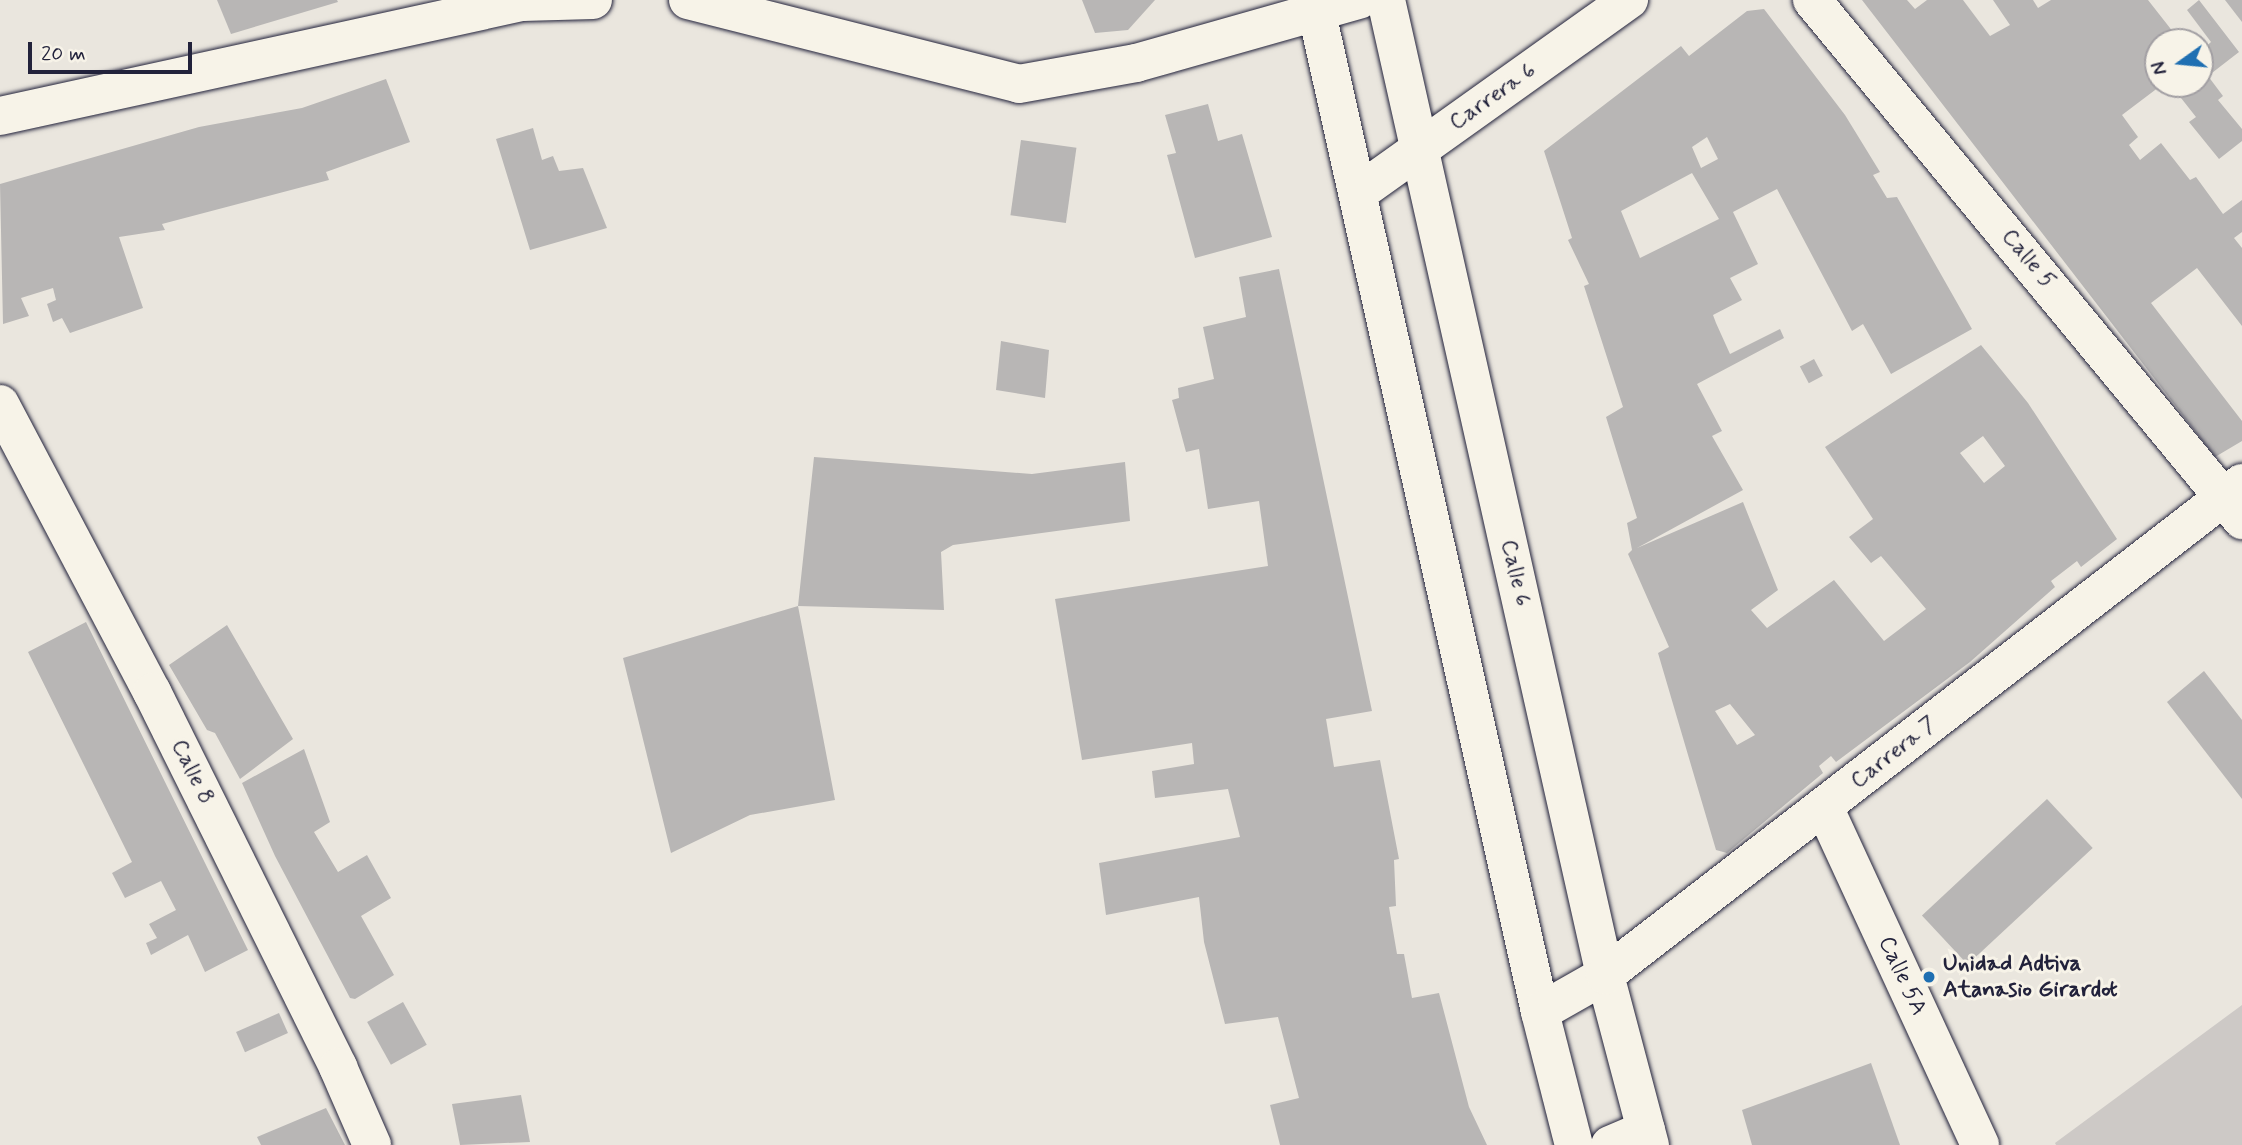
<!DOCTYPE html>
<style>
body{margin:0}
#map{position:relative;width:2242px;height:1145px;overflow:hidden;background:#eae6de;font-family:Mynerve,sans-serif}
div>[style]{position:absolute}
.green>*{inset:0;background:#cdc9c6}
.building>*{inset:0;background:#b8b6b5;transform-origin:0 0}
.roads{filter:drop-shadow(0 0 2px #22223b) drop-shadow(0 0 2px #22223b)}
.minor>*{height:38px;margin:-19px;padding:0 19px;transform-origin:19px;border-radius:19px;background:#f7f3e8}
.dots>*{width:19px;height:19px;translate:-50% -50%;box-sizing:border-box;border:4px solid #f7f3e8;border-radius:50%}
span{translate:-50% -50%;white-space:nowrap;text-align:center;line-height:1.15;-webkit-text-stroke:6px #f7f3e8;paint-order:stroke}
.street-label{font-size:23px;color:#22223b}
.poi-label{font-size:23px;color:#22223b;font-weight:700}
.left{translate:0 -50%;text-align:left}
.north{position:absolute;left:2144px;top:28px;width:70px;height:70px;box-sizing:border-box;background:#f7f3e8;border:2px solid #a29fa3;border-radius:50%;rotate:255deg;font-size:19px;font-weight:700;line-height:28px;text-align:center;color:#22223b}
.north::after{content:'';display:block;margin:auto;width:24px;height:32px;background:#1f6fb2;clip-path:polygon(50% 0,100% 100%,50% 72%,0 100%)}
.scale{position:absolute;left:28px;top:42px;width:164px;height:32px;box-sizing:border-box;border:4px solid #22223b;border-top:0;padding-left:9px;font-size:21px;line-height:24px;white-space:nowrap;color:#22223b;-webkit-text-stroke:5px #f7f3e8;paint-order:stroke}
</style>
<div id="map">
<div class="green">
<i style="clip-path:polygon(2242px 1005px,2242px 1145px,2056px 1145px,2055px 1143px)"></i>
</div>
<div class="building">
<i style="clip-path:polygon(217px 0,337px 0,338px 2px,231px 34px)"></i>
<i style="clip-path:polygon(1082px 0,1155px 0,1128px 30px,1095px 33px)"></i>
<i style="clip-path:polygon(1862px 0,1907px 0,1915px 9px,1927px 0,1963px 0,1990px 36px,2010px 25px,1993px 0,2033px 0,2038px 8px,2051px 0,2148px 0,2181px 42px,2158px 42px,2158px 84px,2163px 84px,2122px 115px,2138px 137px,2129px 145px,2140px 160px,2161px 143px,2190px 180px,2196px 177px,2223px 214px,2242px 200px,2242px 232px,2234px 238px,2242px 248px,2242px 326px,2197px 268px,2151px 303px,2242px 421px,2242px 441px,2215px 457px)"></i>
<i style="clip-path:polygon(2199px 0,2239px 52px,2208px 76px,2223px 96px,2218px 100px,2242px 129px,2242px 141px,2219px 159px,2189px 122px,2196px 117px,2170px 84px,2200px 84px,2200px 52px,2211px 42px,2187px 10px)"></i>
<i style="clip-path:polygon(2225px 0,2242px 0,2242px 22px)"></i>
<i style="clip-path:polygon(evenodd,1764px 9px,1845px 115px,1880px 172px,1873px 175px,1887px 198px,1897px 197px,1972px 329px,1891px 374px,1863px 324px,1852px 331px,1777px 189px,1733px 212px,1758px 264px,1730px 278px,1742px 300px,1713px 315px,1716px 323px,1730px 354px,1780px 329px,1784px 338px,1697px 384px,1722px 431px,1712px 436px,1743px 490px,1637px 548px,1743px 502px,1778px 590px,1751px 610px,1767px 628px,1834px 580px,1884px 641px,1926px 609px,1881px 556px,1871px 563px,1849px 537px,1873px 519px,1825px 447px,1981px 345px,2028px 403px,2117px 539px,2081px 567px,2077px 561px,2051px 581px,2055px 587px,1970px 662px,1836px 762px,1831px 756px,1819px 766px,1823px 773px,1727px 853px,1716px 850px,1658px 653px,1669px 647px,1628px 554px,1632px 550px,1627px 523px,1637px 518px,1606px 417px,1623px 407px,1584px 286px,1589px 284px,1568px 240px,1572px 238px,1544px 151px,1681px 46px,1689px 56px,1747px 11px,1764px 9px,1707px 137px,1718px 159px,1701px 168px,1692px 147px,1707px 137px,1764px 9px,1692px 173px,1719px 219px,1640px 258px,1621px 211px,1692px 173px,1764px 9px,1983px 436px,2005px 466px,1984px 483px,1960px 453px,1983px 436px,1764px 9px,1730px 704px,1755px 735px,1737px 745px,1715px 711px,1730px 704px)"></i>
<i style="clip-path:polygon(386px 79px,410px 142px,326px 172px,329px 180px,162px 224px,165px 230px,119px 237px,143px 308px,70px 333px,62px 318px,53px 322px,47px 304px,56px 300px,53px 288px,21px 298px,29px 316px,3px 324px,0 184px,199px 127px,302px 108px)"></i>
<i style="clip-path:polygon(1208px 104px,1218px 141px,1242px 134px,1272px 237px,1195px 258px,1167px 155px,1176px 153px,1165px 115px)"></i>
<i style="clip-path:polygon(533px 128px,542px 160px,553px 156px,559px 171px,583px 168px,607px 228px,530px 250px,496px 139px)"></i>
<i style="left:1021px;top:140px;width:56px;height:76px;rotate:8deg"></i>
<i style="clip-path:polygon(1279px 269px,1372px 711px,1326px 719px,1334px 767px,1380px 760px,1399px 859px,1394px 860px,1396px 906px,1389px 907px,1397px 954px,1404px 954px,1412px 998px,1439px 993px,1469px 1107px,1487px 1145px,1280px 1145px,1270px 1105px,1299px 1098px,1278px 1017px,1225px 1024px,1204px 942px,1199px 897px,1106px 915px,1099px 863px,1240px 837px,1228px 789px,1155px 798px,1152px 771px,1194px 764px,1192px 743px,1082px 760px,1055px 599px,1268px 566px,1259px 501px,1208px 509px,1199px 449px,1186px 452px,1172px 400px,1179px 398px,1178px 388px,1214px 379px,1203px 327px,1246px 317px,1239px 277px)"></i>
<i style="clip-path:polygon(1001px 341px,1049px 350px,1045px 398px,996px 390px)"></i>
<i style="left:1814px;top:359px;width:19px;height:16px;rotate:62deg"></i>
<i style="clip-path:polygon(814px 457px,1032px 474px,1125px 462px,1130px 521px,953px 545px,941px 552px,944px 610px,798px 606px,835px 800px,750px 815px,671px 853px,623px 658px,798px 606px)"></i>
<i style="clip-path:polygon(86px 622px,248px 950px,205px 972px,188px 935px,151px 955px,146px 943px,157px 938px,149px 924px,176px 910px,161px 881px,125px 898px,112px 873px,132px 862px,28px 652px)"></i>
<i style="clip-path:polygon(227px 625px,293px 739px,240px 779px,215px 733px,207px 730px,169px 665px)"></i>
<i style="clip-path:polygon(2204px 671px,2242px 720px,2242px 799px,2167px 702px)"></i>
<i style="clip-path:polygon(304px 749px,330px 822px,314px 832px,338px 872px,367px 855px,391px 898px,361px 916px,394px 975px,355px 999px,350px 998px,275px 856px,242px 783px)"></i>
<i style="left:2047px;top:799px;width:67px;height:171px;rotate:47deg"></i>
<i style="left:403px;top:1002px;width:49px;height:41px;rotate:61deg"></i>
<i style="left:279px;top:1013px;width:22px;height:47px;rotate:66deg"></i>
<i style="clip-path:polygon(1871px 1063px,1900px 1145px,1752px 1145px,1742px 1110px)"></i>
<i style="clip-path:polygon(521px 1095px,530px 1142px,460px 1145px,452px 1104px)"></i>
<i style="clip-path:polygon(326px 1108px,345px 1145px,261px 1145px,257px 1137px)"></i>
</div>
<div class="roads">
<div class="minor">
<i style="left:688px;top:0;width:341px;rotate:14.2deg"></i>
<i style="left:1019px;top:84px;width:119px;rotate:-10.2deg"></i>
<i style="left:1136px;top:63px;width:232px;rotate:-15.8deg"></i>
<i style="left:1314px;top:0;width:1037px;rotate:77.41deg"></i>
<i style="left:1540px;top:1012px;width:137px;rotate:75.7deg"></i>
<i style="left:1386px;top:0;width:999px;rotate:77.34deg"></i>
<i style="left:1605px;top:975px;width:176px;rotate:75.2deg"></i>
<i style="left:1812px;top:0;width:675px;rotate:50.41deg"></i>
<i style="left:0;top:116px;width:534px;rotate:-12.32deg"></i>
<i style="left:522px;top:2px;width:71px;rotate:-1.6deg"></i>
<i style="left:1358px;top:193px;width:333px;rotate:-35.5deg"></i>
<i style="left:0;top:404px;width:326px;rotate:62.2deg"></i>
<i style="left:152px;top:692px;width:419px;rotate:63.6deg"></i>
<i style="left:338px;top:1067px;width:85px;rotate:66.4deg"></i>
<i style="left:1824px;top:807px;width:372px;rotate:65.2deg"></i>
<i style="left:1540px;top:1012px;width:75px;rotate:-29.6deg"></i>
<i style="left:1605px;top:975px;width:805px;rotate:-37.68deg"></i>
<i style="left:1610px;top:1145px;width:39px;rotate:-23deg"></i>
</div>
</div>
<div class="dots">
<i style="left:1929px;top:977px;background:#1f6fb2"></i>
</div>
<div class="street-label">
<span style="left:1493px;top:97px;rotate:-35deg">Carrera 6</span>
<span style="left:2028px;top:259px;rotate:50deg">Calle 5</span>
<span style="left:1515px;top:573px;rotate:77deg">Calle 6</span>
<span style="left:1894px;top:753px;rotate:-38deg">Carrera 7</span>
<span style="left:192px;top:772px;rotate:64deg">Calle 8</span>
<span style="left:1902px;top:976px;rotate:65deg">Calle 5A</span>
</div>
<div class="poi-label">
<span class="left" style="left:1943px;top:977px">Unidad Adtiva<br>Atanasio Girardot</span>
</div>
<div class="north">N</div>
<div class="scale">20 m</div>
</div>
